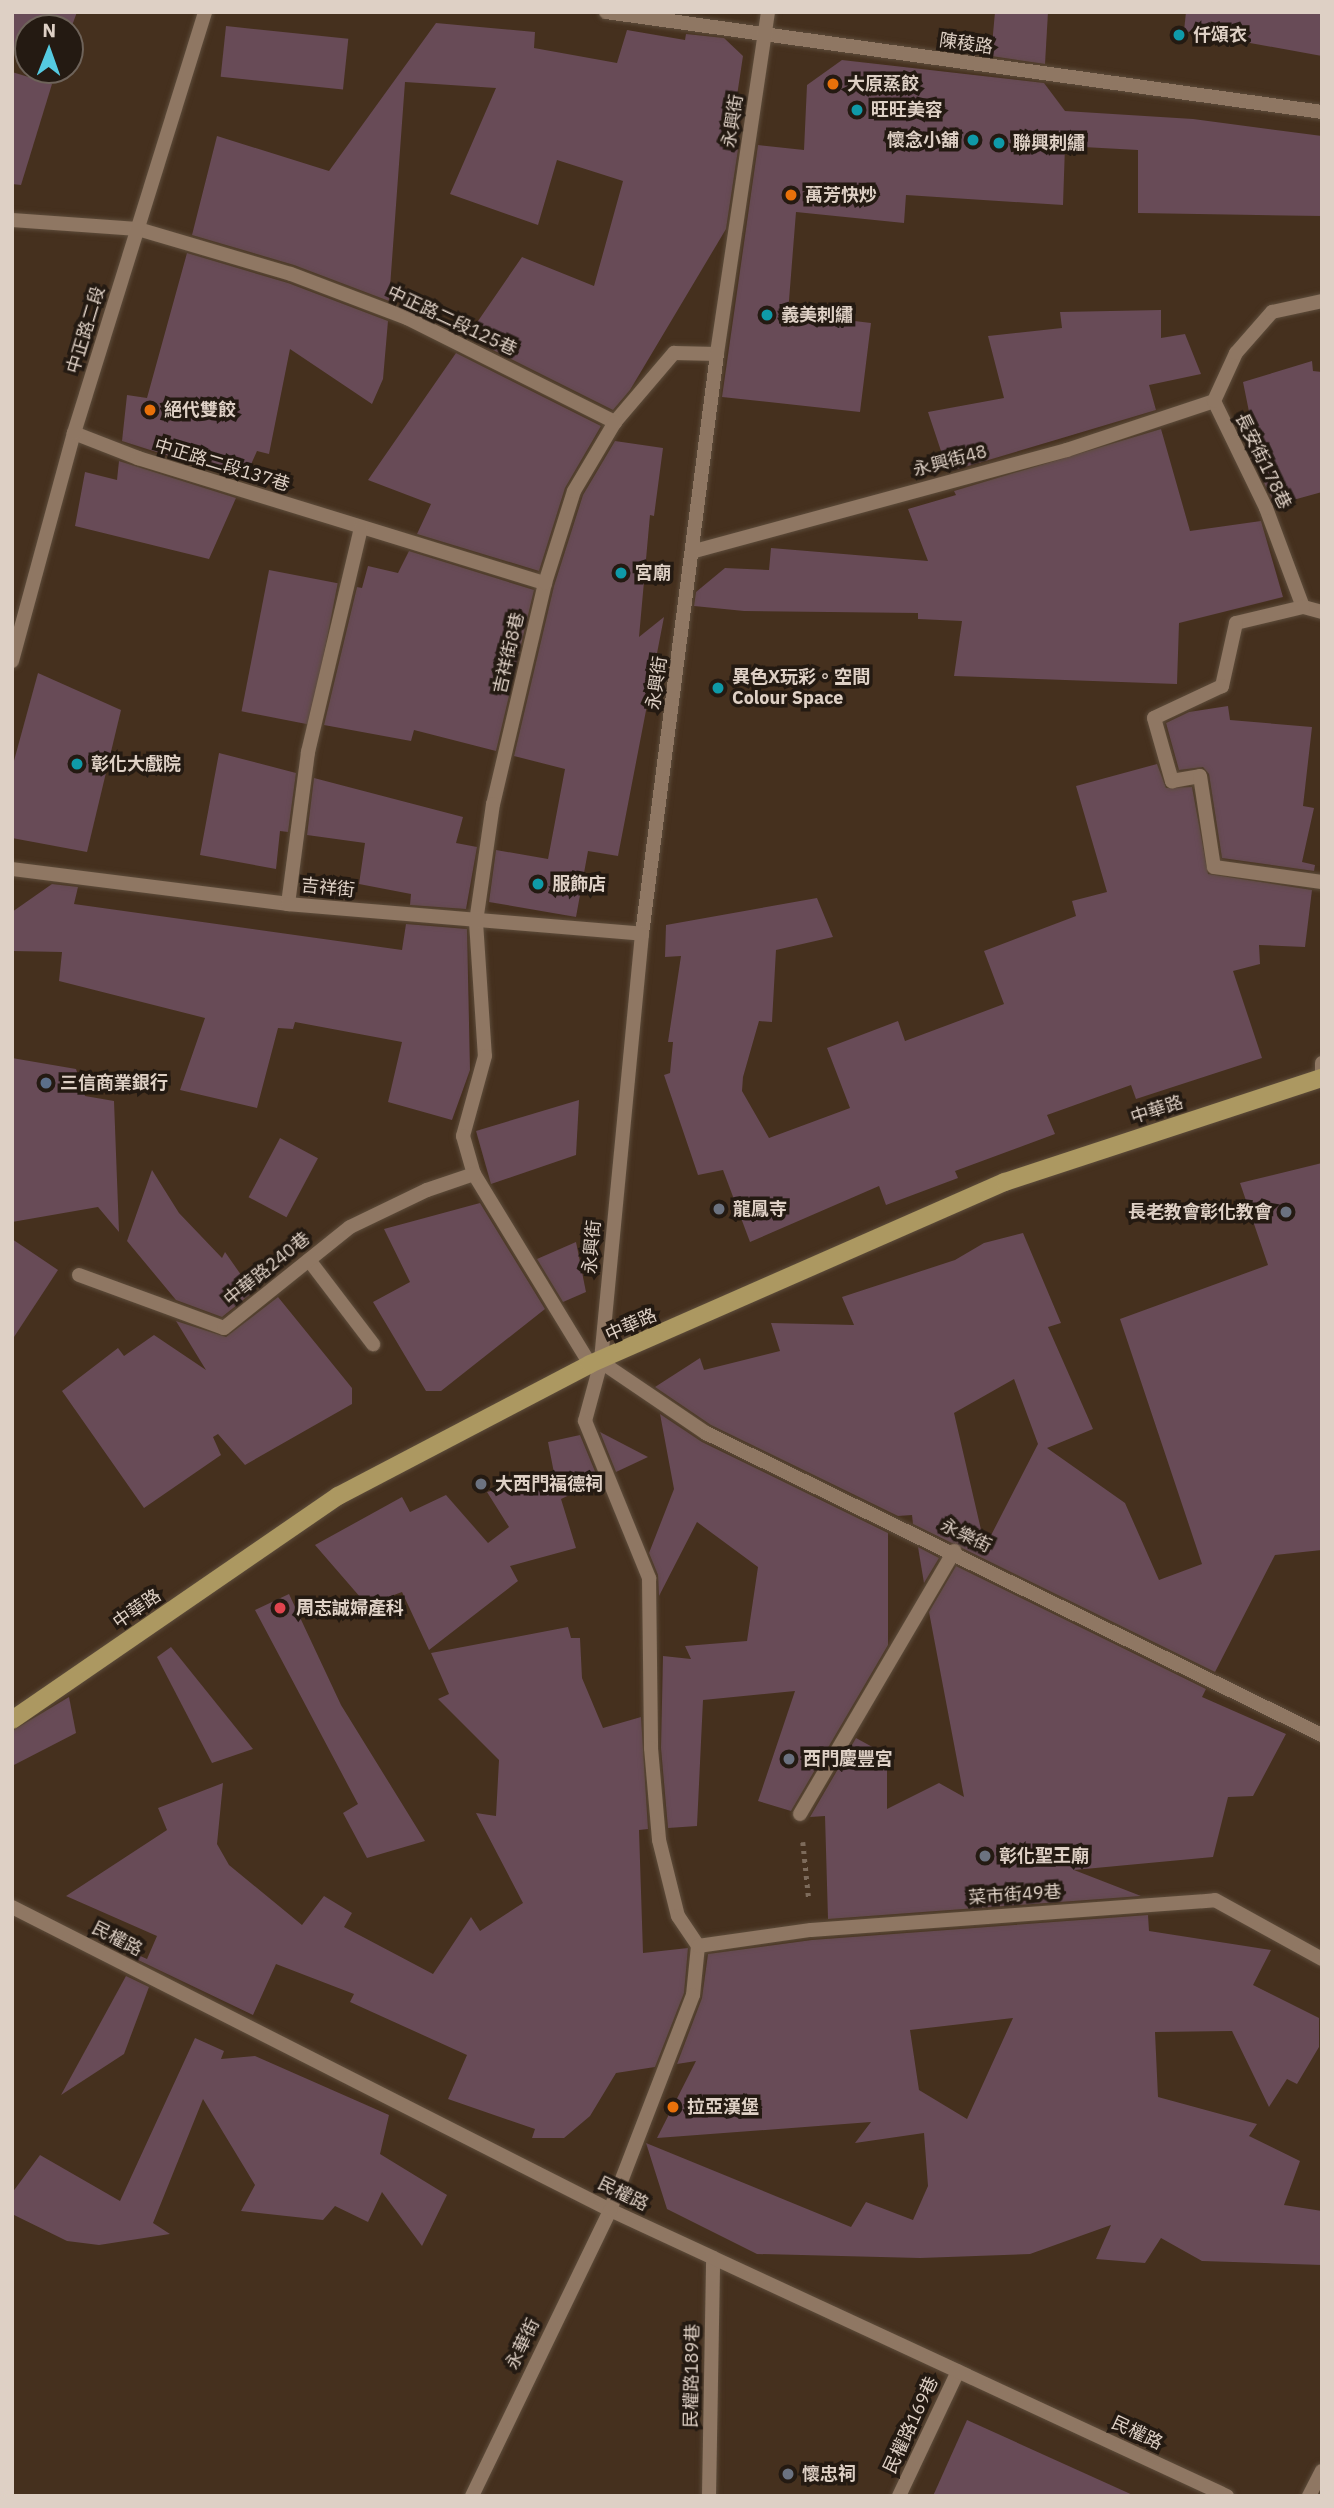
<!DOCTYPE html>
<meta charset="utf-8">
<style>
body{margin:0}
#map{position:relative;width:1334px;height:2508px;overflow:hidden;background:#45301e;font-family:"IBM Plex Sans","Noto Sans TC",sans-serif}
div>[style]{position:absolute}
.building>*{inset:0;background:#684b57;transform-origin:0 0}
.path>*{height:4.5px;margin-top:-2.25px;transform-origin:0;background:repeating-linear-gradient(90deg,#7d6b5b 0 3.5px,transparent 0 8.5px)}
.roads{filter:drop-shadow(0 0 2px #5d4c3b) drop-shadow(0 0 2px #5d4c3b)}
.service>*{height:14px;margin:-7px;padding:0 7px;transform-origin:7px;border-radius:7px;background:#8f7763}
.minor>*{height:14px;margin:-7px;padding:0 7px;transform-origin:7px;border-radius:7px;background:#8f7763}
.tertiary>*{height:14px;margin:-7px;padding:0 7px;transform-origin:7px;border-radius:7px;background:#8f7763}
.primary>*{height:18px;margin:-9px;padding:0 9px;transform-origin:9px;border-radius:9px;background:#ac9861}
.dots>*{width:19px;height:19px;translate:-50% -50%;box-sizing:border-box;border:4px solid #241a12;border-radius:50%}
span{translate:-50% -50%;white-space:nowrap;text-align:center;line-height:1.15;-webkit-text-stroke:7px #241a12;paint-order:stroke}
.poi-label{font-size:18px;color:#ded0c5;font-weight:700}
.left{translate:0 -50%;text-align:left}
.right{translate:-100% -50%;text-align:right}
.street-label{font-size:18px;color:#ded0c5}
.frame{position:absolute;inset:0;border:14px solid #ded0c5;pointer-events:none}
.north{position:absolute;left:14px;top:14px;width:70px;height:70px;box-sizing:border-box;background:#241a12;border:2px solid #6e635a;border-radius:50%;rotate:1deg;font-size:19px;font-weight:700;line-height:28px;text-align:center;color:#ded0c5}
.north::after{content:'';display:block;margin:auto;width:24px;height:32px;background:#55cae0;clip-path:polygon(50% 0,100% 100%,50% 72%,0 100%)}
</style>
<div id="map">
<div class="building">
<i style="clip-path:polygon(12px 12px,77px 12px,70px 31px,28px 28px,28px 52px,12px 50px)"></i>
<i style="clip-path:polygon(995px 12px,1048px 12px,1045px 64px,991px 56px)"></i>
<i style="clip-path:polygon(1186px 12px,1322px 12px,1322px 56px,1184px 31px)"></i>
<i style="clip-path:polygon(436px 23px,535px 32px,534px 48px,617px 63px,627px 30px,685px 40px,686px 34px,724px 38px,743px 56px,730px 142px,739px 143px,726px 229px,630px 390px,613px 410px,467px 337px,522px 257px,594px 286px,623px 181px,557px 160px,538px 225px,450px 194px,496px 88px,405px 82px,389px 301px,294px 265px,192px 235px,217px 136px,329px 171px)"></i>
<i style="left:226px;top:26px;width:123px;height:51px;rotate:6deg"></i>
<i style="clip-path:polygon(842px 60px,1044px 83px,1065px 111px,1193px 119px,1322px 136px,1322px 216px,1138px 213px,1138px 150px,1065px 146px,1063px 205px,906px 195px,904px 223px,796px 212px,788px 313px,871px 323px,860px 412px,722px 397px,758px 145px,804px 150px,807px 85px)"></i>
<i style="clip-path:polygon(12px 72px,52px 84px,21px 185px,12px 184px)"></i>
<i style="clip-path:polygon(187px 253px,288px 283px,388px 321px,383px 379px,372px 404px,290px 349px,269px 454px,257px 451px,244px 480px,122px 441px,127px 395px,147px 398px)"></i>
<i style="clip-path:polygon(1161px 310px,1161px 338px,1185px 334px,1201px 374px,1149px 385px,1156px 410px,948px 472px,928px 412px,1004px 398px,988px 336px,1062px 328px,1060px 312px)"></i>
<i style="clip-path:polygon(456px 353px,601px 426px,565px 488px,539px 571px,417px 534px,431px 504px,368px 480px)"></i>
<i style="clip-path:polygon(1312px 361px,1313px 371px,1322px 372px,1322px 492px,1275px 505px,1263px 481px,1243px 382px)"></i>
<i style="clip-path:polygon(1161px 429px,1190px 531px,1261px 521px,1283px 597px,1179px 623px,1177px 684px,954px 676px,962px 621px,918px 619px,918px 613px,744px 611px,694px 606px,696px 592px,725px 568px,769px 570px,771px 548px,928px 561px,908px 509px,956px 495px,954px 491px)"></i>
<i style="clip-path:polygon(615px 441px,663px 448px,654px 516px,650px 515px,639px 637px,664px 617px,618px 856px,588px 851px,576px 917px,489px 902px,496px 850px,548px 859px,565px 769px,514px 756px,554px 586px,583px 495px)"></i>
<i style="clip-path:polygon(119px 461px,236px 498px,209px 559px,75px 526px,85px 472px,117px 480px)"></i>
<i style="clip-path:polygon(409px 551px,534px 590px,496px 751px,414px 730px,411px 741px,324px 725px,357px 587px,362px 588px,368px 566px,398px 573px)"></i>
<i style="left:269px;top:570px;width:70px;height:144px;rotate:11deg"></i>
<i style="clip-path:polygon(38px 673px,121px 710px,87px 852px,12px 838px,12px 768px)"></i>
<i style="clip-path:polygon(1228px 706px,1230px 720px,1312px 727px,1303px 806px,1314px 808px,1302px 862px,1315px 865px,1314px 871px,1222px 858px,1209px 774px,1203px 767px,1179px 770px,1166px 723px,1189px 712px)"></i>
<i style="clip-path:polygon(219px 753px,296px 773px,288px 832px,280px 831px,276px 869px,200px 855px)"></i>
<i style="clip-path:polygon(1157px 764px,1166px 788px,1192px 787px,1208px 874px,1312px 890px,1305px 947px,1259px 945px,1260px 964px,1233px 971px,1262px 1058px,1136px 1099px,1131px 1085px,1047px 1115px,1055px 1134px,955px 1171px,958px 1178px,886px 1205px,879px 1186px,750px 1242px,723px 1170px,698px 1175px,664px 1075px,670px 1073px,673px 1042px,668px 1042px,681px 956px,665px 957px,666px 925px,817px 898px,833px 937px,776px 950px,772px 1022px,759px 1021px,743px 1077px,742px 1091px,769px 1138px,850px 1108px,827px 1048px,898px 1021px,905px 1041px,1004px 1004px,984px 951px,1076px 916px,1072px 901px,1107px 892px,1076px 786px)"></i>
<i style="clip-path:polygon(314px 778px,463px 817px,456px 843px,477px 847px,466px 909px,410px 905px,411px 894px,359px 884px,365px 843px,307px 835px)"></i>
<i style="clip-path:polygon(52px 884px,78px 887px,74px 904px,402px 950px,406px 924px,467px 929px,470px 1070px,452px 1120px,388px 1102px,402px 1042px,295px 1022px,293px 1029px,278px 1028px,257px 1108px,180px 1090px,205px 1018px,59px 981px,62px 952px,12px 951px,12px 912px)"></i>
<i style="clip-path:polygon(12px 1058px,76px 1069px,85px 1096px,114px 1101px,119px 1232px,98px 1207px,12px 1222px)"></i>
<i style="clip-path:polygon(579px 1100px,576px 1155px,491px 1184px,476px 1131px)"></i>
<i style="left:280px;top:1138px;width:43px;height:67px;rotate:28deg"></i>
<i style="clip-path:polygon(evenodd,1322px 1163px,1322px 1550px,1275px 1555px,1215px 1672px,913px 1524px,912px 1515px,898px 1516px,711px 1425px,655px 1387px,700px 1358px,704px 1370px,780px 1351px,771px 1323px,854px 1325px,842px 1297px,955px 1260px,984px 1243px,1023px 1233px,1061px 1323px,1048px 1327px,1093px 1429px,1047px 1448px,1125px 1503px,1159px 1580px,1202px 1564px,1120px 1319px,1268px 1265px,1240px 1183px,1322px 1163px,1014px 1379px,1038px 1444px,985px 1547px,954px 1413px,1014px 1379px)"></i>
<i style="clip-path:polygon(152px 1170px,179px 1213px,222px 1258px,225px 1252px,253px 1292px,222px 1317px,176px 1300px,127px 1241px)"></i>
<i style="clip-path:polygon(480px 1203px,545px 1309px,441px 1391px,426px 1391px,373px 1302px,410px 1282px,384px 1229px)"></i>
<i style="clip-path:polygon(12px 1239px,58px 1270px,12px 1340px)"></i>
<i style="clip-path:polygon(576px 1242px,586px 1292px,563px 1302px,537px 1259px)"></i>
<i style="clip-path:polygon(278px 1297px,352px 1388px,352px 1404px,245px 1465px,218px 1434px,213px 1437px,221px 1455px,144px 1508px,62px 1391px,118px 1348px,124px 1356px,154px 1335px,206px 1370px,176px 1321px,226px 1337px)"></i>
<i style="clip-path:polygon(660px 1414px,702px 1442px,888px 1533px,888px 1645px,791px 1811px,758px 1801px,795px 1691px,703px 1700px,697px 1826px,668px 1828px,661px 1748px,663px 1656px,691px 1659px,685px 1646px,747px 1641px,758px 1567px,697px 1522px,659px 1596px,658px 1575px,649px 1553px,674px 1489px)"></i>
<i style="clip-path:polygon(600px 1432px,648px 1457px,616px 1472px)"></i>
<i style="clip-path:polygon(580px 1435px,599px 1481px,561px 1499px,576px 1548px,510px 1566px,518px 1581px,429px 1650px,402px 1592px,367px 1605px,315px 1545px,402px 1497px,410px 1512px,446px 1495px,488px 1543px,509px 1527px,487px 1492px,554px 1473px,548px 1442px)"></i>
<i style="clip-path:polygon(918px 1547px,939px 1558px,924px 1583px)"></i>
<i style="clip-path:polygon(956px 1566px,1206px 1689px,1202px 1697px,1286px 1734px,1253px 1796px,1228px 1797px,1213px 1857px,1074px 1870px,1141px 1896px,828px 1919px,825px 1816px,810px 1817px,856px 1738px,887px 1755px,887px 1809px,939px 1783px,964px 1797px,929px 1612px)"></i>
<i style="clip-path:polygon(289px 1594px,341px 1705px,425px 1841px,367px 1858px,343px 1813px,358px 1804px,255px 1610px)"></i>
<i style="clip-path:polygon(568px 1627px,571px 1638px,580px 1638px,582px 1678px,603px 1728px,641px 1717px,648px 1829px,639px 1830px,643px 1953px,688px 1948px,684px 1993px,655px 2067px,616px 2073px,590px 2116px,564px 2138px,532px 2138px,535px 2129px,448px 2099px,467px 2055px,350px 2002px,354px 1994px,276px 1964px,253px 2015px,136px 1959px,138px 1955px,147px 1959px,157px 1936px,66px 1896px,167px 1830px,158px 1808px,223px 1783px,217px 1844px,229px 1865px,302px 1925px,324px 1896px,352px 1913px,344px 1927px,433px 1974px,471px 1917px,480px 1931px,523px 1903px,476px 1813px,496px 1816px,499px 1760px,438px 1699px,449px 1694px,431px 1653px)"></i>
<i style="clip-path:polygon(171px 1647px,253px 1749px,212px 1763px,157px 1657px)"></i>
<i style="clip-path:polygon(69px 1697px,76px 1733px,12px 1766px,12px 1731px)"></i>
<i style="clip-path:polygon(evenodd,1148px 1915px,1149px 1931px,1271px 1950px,1253px 1985px,1319px 2018px,1319px 2047px,1297px 2084px,1287px 2079px,1269px 2107px,1232px 2031px,1155px 2032px,1158px 2097px,1257px 2124px,1249px 2136px,1300px 2161px,1284px 2205px,1322px 2211px,1322px 2265px,1202px 2261px,1161px 2238px,1145px 2263px,1096px 2259px,1111px 2225px,1030px 2254px,920px 2258px,757px 2254px,667px 2209px,646px 2143px,851px 2227px,866px 2202px,913px 2220px,928px 2186px,924px 2133px,855px 2143px,871px 2122px,657px 2138px,696px 2061px,677px 2064px,702px 1998px,708px 1954px,812px 1940px,1148px 1915px,1013px 2018px,967px 2119px,919px 2090px,910px 2030px,1013px 2018px)"></i>
<i style="clip-path:polygon(126px 1976px,149px 1987px,124px 2054px,61px 2095px)"></i>
<i style="clip-path:polygon(195px 2038px,224px 2051px,221px 2059px,255px 2056px,389px 2115px,380px 2154px,447px 2195px,422px 2246px,382px 2192px,368px 2222px,335px 2206px,323px 2220px,241px 2211px,255px 2185px,203px 2099px,153px 2223px,170px 2234px,99px 2245px,67px 2241px,12px 2214px,12px 2193px,40px 2155px,120px 2201px)"></i>
<i style="clip-path:polygon(967px 2420px,1135px 2496px,933px 2496px)"></i>
</div>
<div class="path">
<i style="left:803px;top:1842px;width:58px;rotate:84.1deg"></i>
</div>
<div class="roads">
<div class="service">
<i style="left:12px;top:220px;width:126px;rotate:4.1deg"></i>
<i style="left:138px;top:229px;width:159px;rotate:16.4deg"></i>
<i style="left:291px;top:274px;width:124px;rotate:20.8deg"></i>
<i style="left:407px;top:318px;width:233px;rotate:26.6deg"></i>
<i style="left:615px;top:422px;width:91px;rotate:-49.5deg"></i>
<i style="left:674px;top:353px;width:43px;rotate:1.3deg"></i>
<i style="left:74px;top:433px;width:69px;rotate:21.3deg"></i>
<i style="left:138px;top:458px;width:426px;rotate:17.1deg"></i>
<i style="left:545px;top:583px;width:227px;rotate:103.2deg"></i>
<i style="left:493px;top:804px;width:119px;rotate:98.2deg"></i>
<i style="left:476px;top:922px;width:134px;rotate:86.2deg"></i>
<i style="left:485px;top:1056px;width:83px;rotate:105.4deg"></i>
<i style="left:463px;top:1136px;width:40px;rotate:74deg"></i>
<i style="left:474px;top:1174px;width:223px;rotate:58.6deg"></i>
<i style="left:695px;top:551px;width:385px;rotate:-15.2deg"></i>
<i style="left:1067px;top:450px;width:155px;rotate:-18.4deg"></i>
<i style="left:545px;top:583px;width:96px;rotate:-72.5deg"></i>
<i style="left:574px;top:491px;width:80px;rotate:-59.3deg"></i>
<i style="left:1303px;top:607px;width:106px;rotate:-110.5deg"></i>
<i style="left:1266px;top:508px;width:119px;rotate:-115.9deg"></i>
<i style="left:1214px;top:401px;width:53px;rotate:-65.4deg"></i>
<i style="left:1236px;top:353px;width:55px;rotate:-48.7deg"></i>
<i style="left:1272px;top:312px;width:51px;rotate:-12.4deg"></i>
<i style="left:1322px;top:612px;width:20px;rotate:-165deg"></i>
<i style="left:1303px;top:607px;width:69px;rotate:166.6deg"></i>
<i style="left:1236px;top:623px;width:65px;rotate:102.5deg"></i>
<i style="left:1222px;top:686px;width:75px;rotate:154.8deg"></i>
<i style="left:1154px;top:718px;width:66px;rotate:74.1deg"></i>
<i style="left:1172px;top:781px;width:28px;rotate:-10deg"></i>
<i style="left:1200px;top:776px;width:92px;rotate:81.3deg"></i>
<i style="left:1214px;top:867px;width:109px;rotate:7.9deg"></i>
<i style="left:288px;top:904px;width:153px;rotate:-82.5deg"></i>
<i style="left:308px;top:752px;width:230px;rotate:-76.7deg"></i>
<i style="left:309px;top:1260px;width:106px;rotate:52.7deg"></i>
<i style="left:79px;top:1275px;width:154px;rotate:20.1deg"></i>
<i style="left:224px;top:1328px;width:161px;rotate:-38.7deg"></i>
<i style="left:350px;top:1227px;width:85px;rotate:-25.7deg"></i>
<i style="left:427px;top:1190px;width:50px;rotate:-18.8deg"></i>
<i style="left:601px;top:1362px;width:61px;rotate:105.2deg"></i>
<i style="left:585px;top:1421px;width:170px;rotate:67.8deg"></i>
<i style="left:649px;top:1578px;width:170px;rotate:89.3deg"></i>
<i style="left:651px;top:1748px;width:92px;rotate:85deg"></i>
<i style="left:659px;top:1840px;width:78px;rotate:76deg"></i>
<i style="left:678px;top:1916px;width:36px;rotate:56deg"></i>
<i style="left:698px;top:1946px;width:49px;rotate:95.8deg"></i>
<i style="left:693px;top:1995px;width:230px;rotate:111.1deg"></i>
<i style="left:800px;top:1814px;width:305px;rotate:-59.6deg"></i>
<i style="left:698px;top:1946px;width:114px;rotate:-8.1deg"></i>
<i style="left:811px;top:1930px;width:405px;rotate:-4.2deg"></i>
<i style="left:1215px;top:1900px;width:122px;rotate:28.9deg"></i>
<i style="left:709px;top:2496px;width:238px;rotate:-89deg"></i>
<i style="left:899px;top:2496px;width:138px;rotate:-64.7deg"></i>
</div>
<div class="minor">
<i style="left:606px;top:12px;width:723px;rotate:7.95deg"></i>
<i style="left:768px;top:12px;width:346px;rotate:98.5deg"></i>
<i style="left:717px;top:354px;width:585px;rotate:97.37deg"></i>
<i style="left:642px;top:934px;width:430px;rotate:95.5deg"></i>
<i style="left:601px;top:1362px;width:127px;rotate:34.1deg"></i>
<i style="left:706px;top:1433px;width:686px;rotate:26.12deg"></i>
<i style="left:12px;top:869px;width:278px;rotate:7.2deg"></i>
<i style="left:288px;top:904px;width:355px;rotate:4.8deg"></i>
<i style="left:1322px;top:1063px;width:18px;rotate:90deg"></i>
<i style="left:12px;top:1907px;width:670px;rotate:26.87deg"></i>
<i style="left:610px;top:2210px;width:680px;rotate:24.87deg"></i>
<i style="left:472px;top:2496px;width:318px;rotate:-64.2deg"></i>
<i style="left:1309px;top:2496px;width:28px;rotate:-63deg"></i>
</div>
<div class="tertiary">
<i style="left:12px;top:661px;width:236px;rotate:-74.8deg"></i>
<i style="left:74px;top:433px;width:441px;rotate:-72.7deg"></i>
</div>
<div class="primary">
<i style="left:12px;top:1720px;width:396px;rotate:-34.5deg"></i>
<i style="left:338px;top:1496px;width:284px;rotate:-27.6deg"></i>
<i style="left:590px;top:1364px;width:453px;rotate:-23.7deg"></i>
<i style="left:1005px;top:1182px;width:334px;rotate:-18.2deg"></i>
</div>
</div>
<div class="dots">
<i style="left:1179px;top:35px;background:#0f9aa8"></i>
<i style="left:833px;top:84px;background:#e8710a"></i>
<i style="left:857px;top:110px;background:#0f9aa8"></i>
<i style="left:973px;top:140px;background:#0f9aa8"></i>
<i style="left:999px;top:143px;background:#0f9aa8"></i>
<i style="left:791px;top:195px;background:#e8710a"></i>
<i style="left:767px;top:315px;background:#0f9aa8"></i>
<i style="left:150px;top:410px;background:#e8710a"></i>
<i style="left:621px;top:573px;background:#0f9aa8"></i>
<i style="left:718px;top:688px;background:#0f9aa8"></i>
<i style="left:77px;top:764px;background:#0f9aa8"></i>
<i style="left:538px;top:884px;background:#0f9aa8"></i>
<i style="left:46px;top:1083px;background:#5c6f8a"></i>
<i style="left:719px;top:1209px;background:#6b7280"></i>
<i style="left:1286px;top:1212px;background:#6b7280"></i>
<i style="left:481px;top:1484px;background:#6b7280"></i>
<i style="left:280px;top:1608px;background:#e0444e"></i>
<i style="left:789px;top:1759px;background:#6b7280"></i>
<i style="left:985px;top:1856px;background:#6b7280"></i>
<i style="left:673px;top:2107px;background:#e8710a"></i>
<i style="left:788px;top:2474px;background:#6b7280"></i>
</div>
<div class="poi-label">
<span class="left" style="left:1193px;top:35px">仟頌衣</span>
<span class="left" style="left:847px;top:84px">大原蒸餃</span>
<span class="left" style="left:871px;top:110px">旺旺美容</span>
<span class="right" style="left:959px;top:140px">懷念小舖</span>
<span class="left" style="left:1013px;top:143px">聯興刺繡</span>
<span class="left" style="left:805px;top:195px">萬芳快炒</span>
<span class="left" style="left:781px;top:315px">義美刺繡</span>
<span class="left" style="left:164px;top:410px">絕代雙餃</span>
<span class="left" style="left:635px;top:573px">宮廟</span>
<span class="left" style="left:732px;top:688px">異色X玩彩。空間<br>Colour Space</span>
<span class="left" style="left:91px;top:764px">彰化大戲院</span>
<span class="left" style="left:552px;top:884px">服飾店</span>
<span class="left" style="left:60px;top:1083px">三信商業銀行</span>
<span class="left" style="left:733px;top:1209px">龍鳳寺</span>
<span class="right" style="left:1272px;top:1212px">長老教會彰化教會</span>
<span class="left" style="left:495px;top:1484px">大西門福德祠</span>
<span class="left" style="left:296px;top:1608px">周志誠婦產科</span>
<span class="left" style="left:803px;top:1759px">西門慶豐宮</span>
<span class="left" style="left:999px;top:1856px">彰化聖王廟</span>
<span class="left" style="left:687px;top:2107px">拉亞漢堡</span>
<span class="left" style="left:802px;top:2474px">懷忠祠</span>
</div>
<div class="street-label">
<span style="left:966px;top:44px;rotate:8deg">陳稜路</span>
<span style="left:733px;top:121px;rotate:-81deg">永興街</span>
<span style="left:452px;top:321px;rotate:25deg">中正路二段125巷</span>
<span style="left:86px;top:330px;rotate:-73deg">中正路二段</span>
<span style="left:950px;top:461px;rotate:-15deg">永興街48</span>
<span style="left:1263px;top:461px;rotate:64deg">長安街178巷</span>
<span style="left:222px;top:465px;rotate:17deg">中正路二段137巷</span>
<span style="left:509px;top:653px;rotate:-77deg">吉祥街8巷</span>
<span style="left:657px;top:683px;rotate:-82deg">永興街</span>
<span style="left:328px;top:888px;rotate:6deg">吉祥街</span>
<span style="left:1157px;top:1110px;rotate:-18deg">中華路</span>
<span style="left:592px;top:1247px;rotate:-85deg">永興街</span>
<span style="left:267px;top:1269px;rotate:-39deg">中華路240巷</span>
<span style="left:631px;top:1325px;rotate:-24deg">中華路</span>
<span style="left:966px;top:1536px;rotate:26deg">永樂街</span>
<span style="left:137px;top:1609px;rotate:-35deg">中華路</span>
<span style="left:1015px;top:1895px;rotate:-4deg">菜市街49巷</span>
<span style="left:117px;top:1939px;rotate:27deg">民權路</span>
<span style="left:623px;top:2194px;rotate:26deg">民權路</span>
<span style="left:523px;top:2344px;rotate:-64deg">永華街</span>
<span style="left:692px;top:2376px;rotate:-89deg">民權路189巷</span>
<span style="left:911px;top:2425px;rotate:-65deg">民權路169巷</span>
<span style="left:1137px;top:2433px;rotate:25deg">民權路</span>
</div>
<div class="frame"></div>
<div class="north">N</div>
</div>
